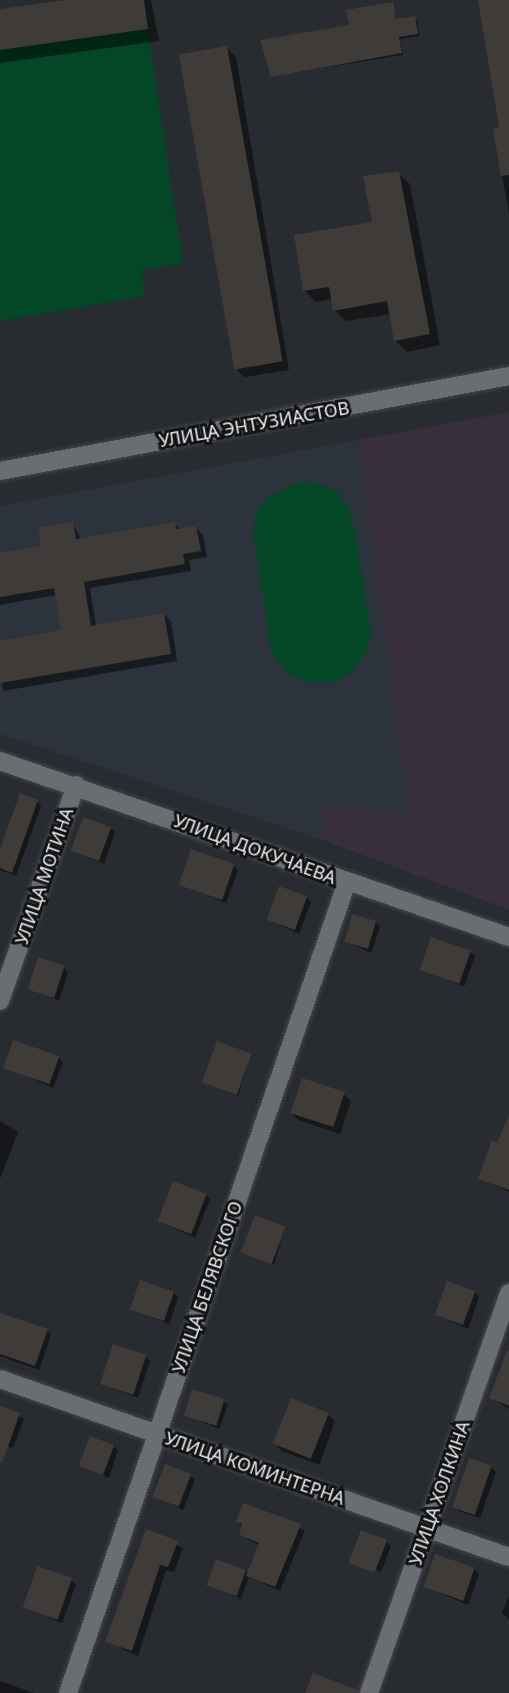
<!DOCTYPE html>
<meta charset="utf-8">
<style>
body{margin:0}
#map{position:relative;width:509px;height:1693px;overflow:hidden;background:#282b2f;font-family:"Noto Sans",sans-serif}
div>[style]{position:absolute}
.industrial>*{inset:0;background:#372e3e}
.built>*{inset:0;background:#2c333c}
.green>*{inset:0;background:#034727}
.shadow>*{inset:0;background:#0007}
.building>*{inset:0;background:#3f3b38;transform-origin:0 0}
.roads{filter:drop-shadow(0 0 2px #45474b) drop-shadow(0 0 2px #45474b)}
.street>*{height:18px;margin:-9px;padding:0 9px;transform-origin:9px;border-radius:9px;background:#6a6d71}
.secondary>*{height:18px;margin:-9px;padding:0 9px;transform-origin:9px;border-radius:9px;background:#6a6d71}
span{translate:-50% -50%;white-space:nowrap;text-align:center;line-height:1.15;-webkit-text-stroke:6px #121315;paint-order:stroke}
.street-label{font-size:18px;color:#eaecee}
</style>
<div id="map">
<div class="industrial">
<i style="clip-path:polygon(509px 412px,509px 910px,323px 840px,322px 808px,409px 811px,358px 440px)"></i>
</div>
<div class="built">
<i style="clip-path:polygon(358px 440px,409px 812px,322px 808px,323px 840px,0 734px,0 506px)"></i>
</div>
<div class="green">
<i style="clip-path:polygon(148px 29px,183px 263px,141px 270px,145px 296px,0 321px,0 50px)"></i>
<i style="clip-path:polygon(297px 482px,316px 483px,337px 491px,348px 507px,355px 531px,371px 634px,366px 652px,353px 671px,334px 682px,308px 682px,287px 673px,271px 650px,253px 531px,255px 515px,266px 498px)"></i>
</div>
<div class="shadow">
<i style="clip-path:polygon(77px 0,151px 0,159px 41px,0 63px,0 10px)"></i>
<i style="clip-path:polygon(479px 0,509px 0,509px 214px,494px 130px,501px 129px)"></i>
<i style="clip-path:polygon(393px 4px,397px 21px,417px 20px,419px 36px,400px 39px,403px 55px,272px 76px)"></i>
<i style="clip-path:polygon(227px 48px,236px 57px,289px 370px,244px 377px,235px 368px)"></i>
<i style="clip-path:polygon(398px 173px,410px 184px,440px 345px,407px 352px,396px 341px,391px 314px,346px 321px,334px 310px,332px 299px,316px 302px,305px 291px,295px 237px,374px 223px)"></i>
<i style="clip-path:polygon(73px 524px,81px 539px,174px 524px,181px 530px,196px 528px,203px 535px,207px 557px,189px 560px,191px 571px,90px 588px,96px 626px,164px 614px,171px 621px,177px 661px,3px 691px,0 642px,63px 631px,56px 595px,0 605px,0 555px,43px 548px)"></i>
<i style="clip-path:polygon(37px 801px,41px 806px,16px 876px,0 870px,0 849px)"></i>
<i style="clip-path:polygon(110px 828px,115px 832px,104px 864px,73px 851px)"></i>
<i style="clip-path:polygon(233px 865px,238px 870px,226px 903px,181px 884px)"></i>
<i style="clip-path:polygon(306px 897px,311px 902px,299px 934px,268px 919px)"></i>
<i style="clip-path:polygon(375px 922px,380px 927px,371px 953px,345px 941px)"></i>
<i style="clip-path:polygon(470px 952px,475px 956px,464px 987px,422px 969px)"></i>
<i style="clip-path:polygon(64px 967px,68px 972px,59px 1001px,30px 988px)"></i>
<i style="clip-path:polygon(251px 1055px,238px 1096px,203px 1082px)"></i>
<i style="clip-path:polygon(58px 1057px,63px 1062px,53px 1088px,5px 1067px)"></i>
<i style="clip-path:polygon(344px 1094px,351px 1101px,340px 1134px,298px 1120px,291px 1113px)"></i>
<i style="clip-path:polygon(509px 1117px,509px 1192px,480px 1178px)"></i>
<i style="clip-path:polygon(0 1121px,18px 1132px,0 1179px)"></i>
<i style="clip-path:polygon(206px 1195px,210px 1199px,195px 1238px,159px 1221px)"></i>
<i style="clip-path:polygon(285px 1228px,274px 1265px,243px 1252px)"></i>
<i style="clip-path:polygon(474px 1292px,479px 1297px,468px 1329px,437px 1315px)"></i>
<i style="clip-path:polygon(174px 1293px,178px 1298px,169px 1324px,132px 1308px)"></i>
<i style="clip-path:polygon(0 1326px,47px 1330px,51px 1335px,39px 1370px,0 1356px)"></i>
<i style="clip-path:polygon(509px 1349px,509px 1409px,491px 1398px)"></i>
<i style="clip-path:polygon(145px 1356px,150px 1361px,138px 1398px,102px 1384px)"></i>
<i style="clip-path:polygon(223px 1401px,228px 1405px,219px 1429px,185px 1414px)"></i>
<i style="clip-path:polygon(0 1407px,24px 1419px,13px 1448px,0 1444px)"></i>
<i style="clip-path:polygon(328px 1414px,335px 1421px,319px 1465px,282px 1451px,275px 1444px)"></i>
<i style="clip-path:polygon(113px 1446px,118px 1450px,109px 1478px,81px 1465px)"></i>
<i style="clip-path:polygon(491px 1467px,496px 1472px,480px 1518px,459px 1511px,454px 1506px)"></i>
<i style="clip-path:polygon(190px 1476px,195px 1480px,183px 1510px,154px 1495px)"></i>
<i style="clip-path:polygon(244px 1505px,305px 1530px,280px 1591px,249px 1577px,241px 1599px,208px 1584px,245px 1571px,249px 1574px,259px 1545px,240px 1535px,243px 1527px,238px 1522px)"></i>
<i style="clip-path:polygon(147px 1531px,183px 1548px,174px 1572px,166px 1570px,138px 1656px,106px 1641px)"></i>
<i style="clip-path:polygon(386px 1541px,391px 1546px,381px 1572px,350px 1561px)"></i>
<i style="clip-path:polygon(474px 1569px,479px 1574px,468px 1605px,426px 1587px)"></i>
<i style="clip-path:polygon(71px 1580px,76px 1584px,62px 1623px,25px 1607px)"></i>
<i style="clip-path:polygon(509px 1595px,509px 1619px,502px 1613px)"></i>
<i style="clip-path:polygon(0 1681px,34px 1693px,0 1693px)"></i>
</div>
<div class="building">
<i style="clip-path:polygon(66px 0,144px 0,148px 29px,0 50px,0 9px)"></i>
<i style="clip-path:polygon(478px 0,509px 0,509px 175px,501px 176px,493px 129px,499px 128px)"></i>
<i style="clip-path:polygon(393px 2px,396px 19px,415px 16px,418px 34px,399px 37px,402px 53px,271px 77px,260px 40px,349px 25px,346px 10px)"></i>
<i style="left:227px;top:46px;width:320px;height:49px;rotate:80deg"></i>
<i style="clip-path:polygon(399px 171px,430px 334px,394px 341px,387px 301px,333px 311px,329px 287px,303px 291px,294px 235px,372px 222px,363px 176px)"></i>
<i style="clip-path:polygon(73px 522px,76px 539px,175px 522px,176px 529px,196px 526px,201px 551px,183px 554px,185px 564px,84px 582px,91px 626px,164px 613px,171px 654px,0 683px,0 641px,61px 630px,54px 588px,0 597px,0 553px,41px 546px,38px 527px)"></i>
<i style="clip-path:polygon(20px 793px,38px 800px,12px 873px,0 868px,0 849px)"></i>
<i style="left:83px;top:817px;width:30px;height:36px;rotate:20deg"></i>
<i style="left:191px;top:849px;width:46px;height:38px;rotate:19deg"></i>
<i style="left:279px;top:886px;width:30px;height:36px;rotate:20deg"></i>
<i style="left:352px;top:914px;width:25px;height:29px;rotate:16deg"></i>
<i style="left:431px;top:937px;width:42px;height:35px;rotate:19deg"></i>
<i style="left:38px;top:957px;width:28px;height:34px;rotate:18deg"></i>
<i style="left:13px;top:1040px;width:49px;height:30px;rotate:19deg"></i>
<i style="left:217px;top:1041px;width:37px;height:44px;rotate:20deg"></i>
<i style="left:302px;top:1078px;width:45px;height:37px;rotate:18deg"></i>
<i style="clip-path:polygon(509px 1115px,509px 1190px,478px 1179px,492px 1140px,497px 1142px)"></i>
<i style="left:173px;top:1181px;width:36px;height:43px;rotate:21deg"></i>
<i style="left:255px;top:1215px;width:33px;height:40px;rotate:21deg"></i>
<i style="left:140px;top:1280px;width:36px;height:31px;rotate:19deg"></i>
<i style="left:447px;top:1281px;width:30px;height:36px;rotate:20deg"></i>
<i style="clip-path:polygon(0 1313px,48px 1329px,35px 1366px,0 1354px)"></i>
<i style="left:113px;top:1344px;width:35px;height:42px;rotate:18deg"></i>
<i style="clip-path:polygon(507px 1350px,509px 1350px,509px 1406px,489px 1398px)"></i>
<i style="left:192px;top:1389px;width:34px;height:28px;rotate:17deg"></i>
<i style="left:291px;top:1398px;width:41px;height:49px;rotate:22deg"></i>
<i style="clip-path:polygon(0 1406px,20px 1413px,2px 1463px,0 1462px)"></i>
<i style="left:90px;top:1436px;width:26px;height:32px;rotate:21deg"></i>
<i style="left:469px;top:1458px;width:24px;height:52px;rotate:19deg"></i>
<i style="left:165px;top:1464px;width:28px;height:35px;rotate:21deg"></i>
<i style="clip-path:polygon(243px 1503px,301px 1524px,275px 1587px,246px 1576px,259px 1543px,239px 1535px,242px 1524px,236px 1522px)"></i>
<i style="clip-path:polygon(146px 1529px,178px 1541px,168px 1567px,160px 1565px,132px 1651px,105px 1642px)"></i>
<i style="left:361px;top:1530px;width:28px;height:35px;rotate:21deg"></i>
<i style="left:435px;top:1554px;width:42px;height:35px;rotate:19deg"></i>
<i style="left:216px;top:1559px;width:32px;height:28px;rotate:20deg"></i>
<i style="left:37px;top:1566px;width:37px;height:44px;rotate:19deg"></i>
<i style="clip-path:polygon(313px 1673px,358px 1690px,358px 1693px,305px 1693px)"></i>
</div>
<div class="roads">
<div class="street">
<i style="left:0;top:761px;width:539px;rotate:19.07deg"></i>
<i style="left:0;top:1001px;width:229px;rotate:-70.6deg"></i>
<i style="left:0;top:1379px;width:539px;rotate:19.28deg"></i>
<i style="left:68px;top:1693px;width:858px;rotate:-71.02deg"></i>
<i style="left:369px;top:1693px;width:424px;rotate:-70.7deg"></i>
</div>
<div class="secondary">
<i style="left:0;top:471px;width:518px;rotate:-10.57deg"></i>
</div>
</div>
<div class="street-label">
<span style="left:254px;top:424px;rotate:-10deg">УЛИЦА ЭНТУЗИАСТОВ</span>
<span style="left:255px;top:849px;rotate:20deg">УЛИЦА ДОКУЧАЕВА</span>
<span style="left:44px;top:876px;rotate:-71deg">УЛИЦА МОТИНА</span>
<span style="left:207px;top:1287px;rotate:-71deg">УЛИЦА БЕЛЯВСКОГО</span>
<span style="left:255px;top:1468px;rotate:19deg">УЛИЦА КОМИНТЕРНА</span>
<span style="left:439px;top:1493px;rotate:-71deg">УЛИЦА ХОЛКИНА</span>
</div>
</div>
